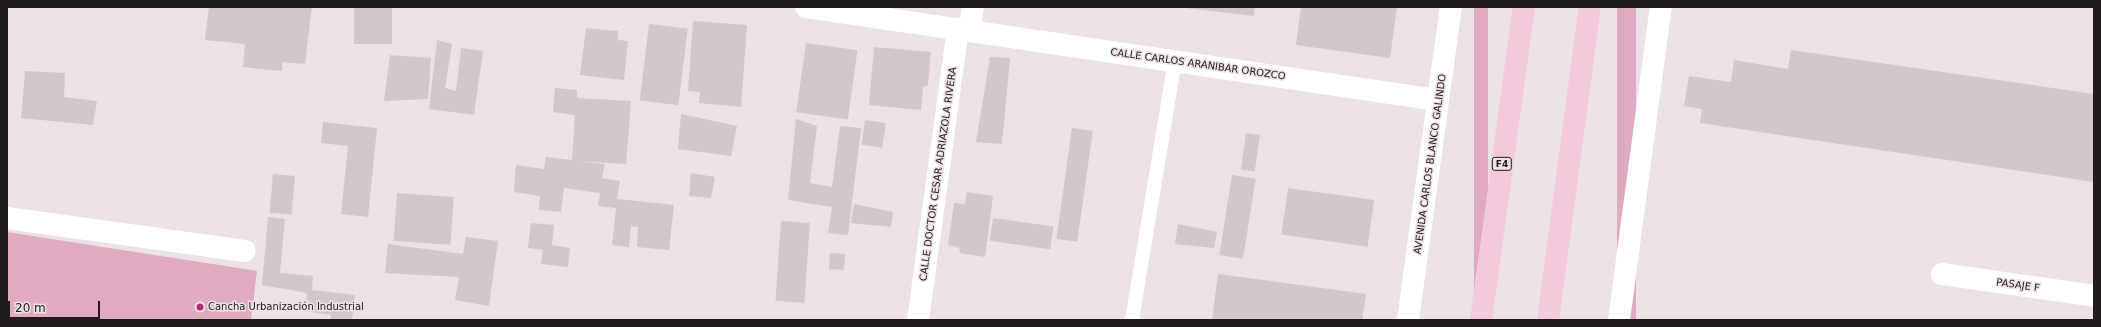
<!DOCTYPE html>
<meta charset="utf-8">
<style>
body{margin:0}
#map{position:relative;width:2101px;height:327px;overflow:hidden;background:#ece1e5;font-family:"DejaVu Sans",sans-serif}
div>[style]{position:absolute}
.green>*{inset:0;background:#e0abc2;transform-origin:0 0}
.building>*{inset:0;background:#d2c7cc;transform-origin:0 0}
.lane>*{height:14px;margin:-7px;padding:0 7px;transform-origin:7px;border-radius:7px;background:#fff}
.street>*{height:22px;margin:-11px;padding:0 11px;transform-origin:11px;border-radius:11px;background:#fff}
.highway>*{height:22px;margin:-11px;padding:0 11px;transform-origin:11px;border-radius:11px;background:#f3c9db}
.dots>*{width:11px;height:11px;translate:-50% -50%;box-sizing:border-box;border:2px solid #ece1e5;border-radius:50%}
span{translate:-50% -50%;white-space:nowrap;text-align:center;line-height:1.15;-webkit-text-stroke:3px #ece1e5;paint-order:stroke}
.shield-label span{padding:1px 3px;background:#ece1e5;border:1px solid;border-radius:3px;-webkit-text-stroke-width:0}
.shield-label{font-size:9px;color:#201c1e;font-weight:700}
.street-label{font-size:10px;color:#201c1e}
.poi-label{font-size:10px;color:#201c1e}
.left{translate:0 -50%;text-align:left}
.frame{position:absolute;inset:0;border:8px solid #201c1e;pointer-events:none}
.scale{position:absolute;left:8px;top:301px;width:92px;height:18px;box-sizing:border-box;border:2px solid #201c1e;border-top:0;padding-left:5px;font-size:12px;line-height:14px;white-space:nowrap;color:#201c1e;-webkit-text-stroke:3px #ece1e5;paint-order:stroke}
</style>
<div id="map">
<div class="green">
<i style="left:1474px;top:7px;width:14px;height:316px"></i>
<i style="left:1617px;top:7px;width:19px;height:316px"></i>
<i style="clip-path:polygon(7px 232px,257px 271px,251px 320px,7px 320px)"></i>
</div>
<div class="building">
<i style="clip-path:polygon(209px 7px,312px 7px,305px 64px,282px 62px,282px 71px,243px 67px,245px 44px,205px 40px)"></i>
<i style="left:354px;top:7px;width:38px;height:37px"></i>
<i style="clip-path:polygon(1177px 7px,1255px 7px,1254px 16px)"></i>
<i style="clip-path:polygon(1301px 7px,1397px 7px,1390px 58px,1296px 45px)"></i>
<i style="clip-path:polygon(693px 21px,747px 25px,741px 107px,699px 103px,700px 92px,688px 91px)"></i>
<i style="left:649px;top:24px;width:39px;height:77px;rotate:7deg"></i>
<i style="clip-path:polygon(586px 28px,618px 31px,618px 40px,628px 41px,624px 80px,580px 75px)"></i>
<i style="clip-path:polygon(437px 40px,452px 44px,445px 88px,456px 91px,461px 48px,483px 51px,474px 115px,429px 109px)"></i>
<i style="left:806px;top:43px;width:52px;height:70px;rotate:8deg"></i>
<i style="clip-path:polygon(874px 47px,931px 52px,928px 85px,923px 87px,921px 110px,869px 105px)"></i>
<i style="clip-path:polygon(1791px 50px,2094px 94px,2094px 182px,1700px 123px,1702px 109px,1684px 106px,1689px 76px,1731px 82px,1734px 60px,1788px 69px)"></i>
<i style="clip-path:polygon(390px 55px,431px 58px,428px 99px,384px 101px)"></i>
<i style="clip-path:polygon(990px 57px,1010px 58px,1002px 144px,976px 142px)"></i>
<i style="clip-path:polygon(25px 71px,65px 73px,64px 97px,97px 101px,93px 125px,21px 118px)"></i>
<i style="clip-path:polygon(555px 88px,577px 90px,577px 98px,631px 101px,626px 164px,578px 161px,605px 164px,602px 178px,620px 181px,617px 199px,674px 205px,669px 250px,637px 247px,638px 227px,631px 226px,629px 247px,612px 245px,616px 208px,598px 206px,600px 193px,564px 188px,561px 212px,539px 210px,540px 196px,514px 192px,516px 165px,544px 169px,546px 157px,572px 160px,575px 115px,553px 112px)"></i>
<i style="clip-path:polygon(681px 114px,737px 126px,731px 156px,678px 149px)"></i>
<i style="clip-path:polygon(796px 119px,817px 126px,810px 183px,832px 187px,840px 126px,861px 128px,848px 235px,828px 233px,832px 207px,788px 200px)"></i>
<i style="left:865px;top:120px;width:21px;height:25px;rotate:8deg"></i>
<i style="clip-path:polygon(323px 122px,377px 128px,368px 217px,341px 214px,348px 146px,321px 143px)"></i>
<i style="left:1072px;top:128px;width:21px;height:112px;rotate:8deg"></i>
<i style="left:1246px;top:133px;width:14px;height:37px;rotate:8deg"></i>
<i style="clip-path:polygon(691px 173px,715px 177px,711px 198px,689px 196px)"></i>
<i style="left:273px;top:174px;width:22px;height:39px;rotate:5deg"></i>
<i style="left:1232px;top:175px;width:24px;height:81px;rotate:9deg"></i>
<i style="left:1288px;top:188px;width:87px;height:47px;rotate:8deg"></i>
<i style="clip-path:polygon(967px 192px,993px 196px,985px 257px,960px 253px,959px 247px,948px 245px,954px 203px,965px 204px)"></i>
<i style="left:397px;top:193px;width:57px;height:48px;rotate:4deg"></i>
<i style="clip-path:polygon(854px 204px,893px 212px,891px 227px,851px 223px)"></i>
<i style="clip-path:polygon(268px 217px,285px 219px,280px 273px,313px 276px,312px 290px,355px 295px,352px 320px,330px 320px,331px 315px,305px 311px,307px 293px,262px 285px)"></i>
<i style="left:993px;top:218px;width:61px;height:23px;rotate:8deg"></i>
<i style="left:781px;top:221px;width:29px;height:80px;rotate:4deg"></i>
<i style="clip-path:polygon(531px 223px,554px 225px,552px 245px,570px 248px,568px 267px,541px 264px,543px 250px,528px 248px)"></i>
<i style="clip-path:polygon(1178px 224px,1217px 232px,1214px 248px,1175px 244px)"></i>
<i style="clip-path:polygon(466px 237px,498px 241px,489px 306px,455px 300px,459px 277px,385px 273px,388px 244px,463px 254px)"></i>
<i style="left:830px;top:253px;width:15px;height:16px;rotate:4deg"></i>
<i style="clip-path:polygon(1218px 274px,1366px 294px,1362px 320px,1212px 320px)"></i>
</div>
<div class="lane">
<i style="left:1132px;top:320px;width:263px;rotate:-80.6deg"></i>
</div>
<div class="street">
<i style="left:806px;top:7px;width:639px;rotate:8.37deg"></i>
<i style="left:970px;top:30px;width:23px;rotate:-83deg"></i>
<i style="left:7px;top:218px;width:240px;rotate:7.9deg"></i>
<i style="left:1942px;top:274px;width:154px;rotate:8.2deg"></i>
<i style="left:918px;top:320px;width:294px;rotate:-82.2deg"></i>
<i style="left:1408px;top:320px;width:316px;rotate:-82.2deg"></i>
<i style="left:1619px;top:320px;width:316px;rotate:-82.4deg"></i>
</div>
<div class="highway">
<i style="left:1481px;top:320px;width:316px;rotate:-82.2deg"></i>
<i style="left:1548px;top:320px;width:316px;rotate:-82.4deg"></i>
</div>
<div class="dots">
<i style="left:200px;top:307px;background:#b02d76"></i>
</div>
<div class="shield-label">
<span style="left:1502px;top:164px">F4</span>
</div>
<div class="street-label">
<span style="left:1198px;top:64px;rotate:8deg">CALLE CARLOS ARANIBAR OROZCO</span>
<span style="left:1430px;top:164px;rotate:-82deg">AVENIDA CARLOS BLANCO GALINDO</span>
<span style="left:938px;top:174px;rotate:-82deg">CALLE DOCTOR CESAR ADRIAZOLA RIVERA</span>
<span style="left:2018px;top:285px;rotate:8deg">PASAJE F</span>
</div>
<div class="poi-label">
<span class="left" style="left:208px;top:307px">Cancha Urbanización Industrial</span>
</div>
<div class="frame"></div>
<div class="scale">20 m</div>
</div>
